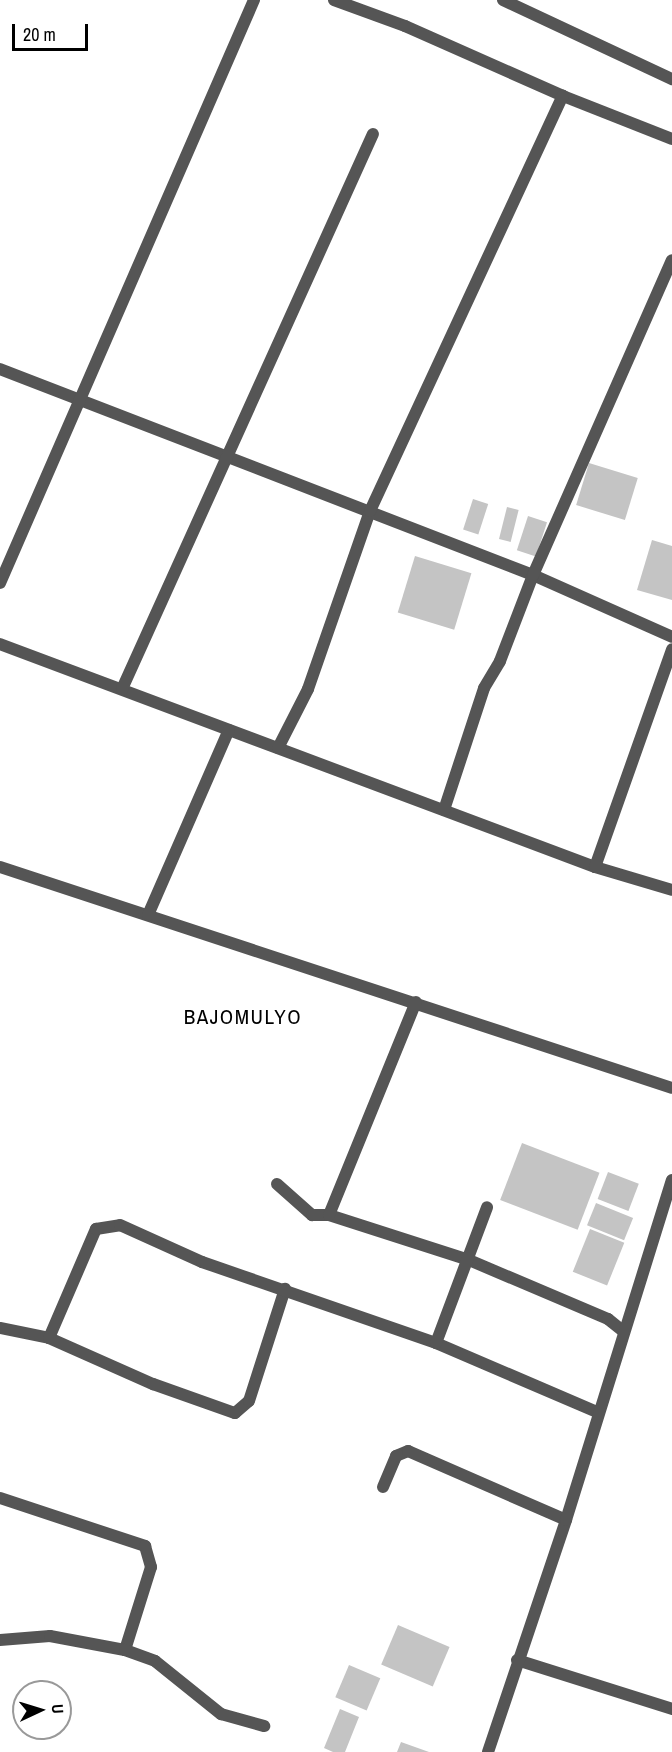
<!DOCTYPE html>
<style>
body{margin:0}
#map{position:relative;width:672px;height:1752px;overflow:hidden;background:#fff;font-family:"Archivo Narrow",sans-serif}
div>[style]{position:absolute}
.building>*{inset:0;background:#c4c4c4;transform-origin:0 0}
.service>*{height:12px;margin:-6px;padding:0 6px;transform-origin:6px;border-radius:6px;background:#555}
.minor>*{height:12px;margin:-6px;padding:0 6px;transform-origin:6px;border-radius:6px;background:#555}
span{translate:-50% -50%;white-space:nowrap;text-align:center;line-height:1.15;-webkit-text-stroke:4.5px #fff;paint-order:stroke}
.quarter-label{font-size:21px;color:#000;letter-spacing:1.5px}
.north{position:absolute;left:12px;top:1680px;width:60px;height:60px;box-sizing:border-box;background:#fff;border:2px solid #999;border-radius:50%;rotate:86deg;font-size:16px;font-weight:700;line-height:24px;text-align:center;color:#000}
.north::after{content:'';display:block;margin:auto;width:21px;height:27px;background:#000;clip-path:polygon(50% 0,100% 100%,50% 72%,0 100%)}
.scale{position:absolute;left:12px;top:24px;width:76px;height:27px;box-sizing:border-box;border:3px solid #000;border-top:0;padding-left:8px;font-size:18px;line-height:21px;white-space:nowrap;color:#000;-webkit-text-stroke:4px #fff;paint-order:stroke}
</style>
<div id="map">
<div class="building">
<i style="left:589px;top:463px;width:51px;height:44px;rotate:17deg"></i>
<i style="left:473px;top:499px;width:16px;height:32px;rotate:18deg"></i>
<i style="left:507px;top:507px;width:12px;height:33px;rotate:14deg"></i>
<i style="left:528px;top:516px;width:20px;height:36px;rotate:18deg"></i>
<i style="clip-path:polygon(652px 540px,672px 546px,672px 600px,637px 590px)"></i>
<i style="left:415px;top:556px;width:59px;height:59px;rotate:17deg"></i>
<i style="left:522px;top:1143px;width:83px;height:61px;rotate:21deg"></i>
<i style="left:608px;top:1172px;width:33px;height:29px;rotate:21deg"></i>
<i style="left:596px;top:1203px;width:40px;height:24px;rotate:22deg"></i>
<i style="left:590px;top:1229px;width:37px;height:46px;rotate:22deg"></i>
<i style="left:398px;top:1625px;width:56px;height:43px;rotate:23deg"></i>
<i style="left:349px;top:1665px;width:34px;height:35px;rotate:23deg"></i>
<i style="clip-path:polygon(340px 1709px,359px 1717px,345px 1752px,333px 1752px,324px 1748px)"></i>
<i style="clip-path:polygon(401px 1742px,429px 1752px,397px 1752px)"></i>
</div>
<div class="service">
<i style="left:517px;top:1660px;width:163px;rotate:17.5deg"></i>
</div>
<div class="minor">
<i style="left:334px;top:0;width:76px;rotate:20.1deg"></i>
<i style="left:405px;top:26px;width:173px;rotate:23.9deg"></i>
<i style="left:563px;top:96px;width:117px;rotate:21.5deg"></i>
<i style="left:503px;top:0;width:187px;rotate:25.1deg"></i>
<i style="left:0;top:369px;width:571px;rotate:21.13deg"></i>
<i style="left:533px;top:575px;width:152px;rotate:24deg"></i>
<i style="left:0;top:583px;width:636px;rotate:-66.46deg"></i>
<i style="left:0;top:644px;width:635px;rotate:20.55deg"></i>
<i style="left:595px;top:867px;width:80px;rotate:16.6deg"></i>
<i style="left:122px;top:689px;width:609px;rotate:-65.67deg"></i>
<i style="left:278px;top:748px;width:66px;rotate:-63deg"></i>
<i style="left:308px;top:689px;width:188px;rotate:-70.8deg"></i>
<i style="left:370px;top:511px;width:458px;rotate:-65.1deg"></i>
<i style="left:444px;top:810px;width:128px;rotate:-71.8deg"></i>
<i style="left:484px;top:688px;width:31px;rotate:-59deg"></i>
<i style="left:500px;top:661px;width:92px;rotate:-69deg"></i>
<i style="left:533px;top:575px;width:344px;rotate:-66.2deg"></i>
<i style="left:0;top:867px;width:707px;rotate:18.2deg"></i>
<i style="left:595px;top:867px;width:231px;rotate:-70.5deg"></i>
<i style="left:148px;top:915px;width:202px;rotate:-66.4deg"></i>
<i style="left:277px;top:1184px;width:47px;rotate:41.5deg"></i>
<i style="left:312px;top:1215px;width:17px"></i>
<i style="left:329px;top:1215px;width:147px;rotate:17.8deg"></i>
<i style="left:469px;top:1260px;width:151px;rotate:23deg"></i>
<i style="left:608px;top:1319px;width:19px;rotate:39deg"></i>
<i style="left:329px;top:1215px;width:230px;rotate:-67.8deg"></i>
<i style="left:0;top:1328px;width:50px;rotate:11.5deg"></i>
<i style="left:49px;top:1338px;width:114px;rotate:23.9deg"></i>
<i style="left:153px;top:1384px;width:87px;rotate:19.5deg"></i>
<i style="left:235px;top:1413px;width:18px;rotate:-41deg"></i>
<i style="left:249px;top:1401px;width:118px;rotate:-72.2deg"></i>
<i style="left:49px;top:1338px;width:119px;rotate:-66.7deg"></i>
<i style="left:96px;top:1229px;width:24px;rotate:-9deg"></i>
<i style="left:120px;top:1225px;width:90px;rotate:24.3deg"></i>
<i style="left:202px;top:1262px;width:248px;rotate:19.1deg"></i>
<i style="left:436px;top:1343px;width:177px;rotate:23.2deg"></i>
<i style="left:436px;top:1343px;width:145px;rotate:-69.4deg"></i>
<i style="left:383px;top:1487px;width:34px;rotate:-67deg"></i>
<i style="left:396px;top:1456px;width:13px;rotate:-23deg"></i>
<i style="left:408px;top:1451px;width:172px;rotate:23.6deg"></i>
<i style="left:0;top:1498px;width:153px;rotate:18.3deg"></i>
<i style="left:145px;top:1546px;width:22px;rotate:74deg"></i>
<i style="left:151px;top:1567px;width:87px;rotate:107.4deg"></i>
<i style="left:0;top:1640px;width:50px;rotate:-4.6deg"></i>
<i style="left:50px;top:1636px;width:76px;rotate:10.6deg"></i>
<i style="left:125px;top:1650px;width:32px;rotate:20deg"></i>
<i style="left:155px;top:1661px;width:85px;rotate:38.8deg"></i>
<i style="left:221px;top:1714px;width:45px;rotate:15.6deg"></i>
<i style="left:488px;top:1752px;width:245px;rotate:-71.4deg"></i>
<i style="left:566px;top:1520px;width:356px;rotate:-72.7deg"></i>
</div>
<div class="quarter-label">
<span style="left:243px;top:1017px">BAJOMULYO</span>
</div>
<div class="north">U</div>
<div class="scale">20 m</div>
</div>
